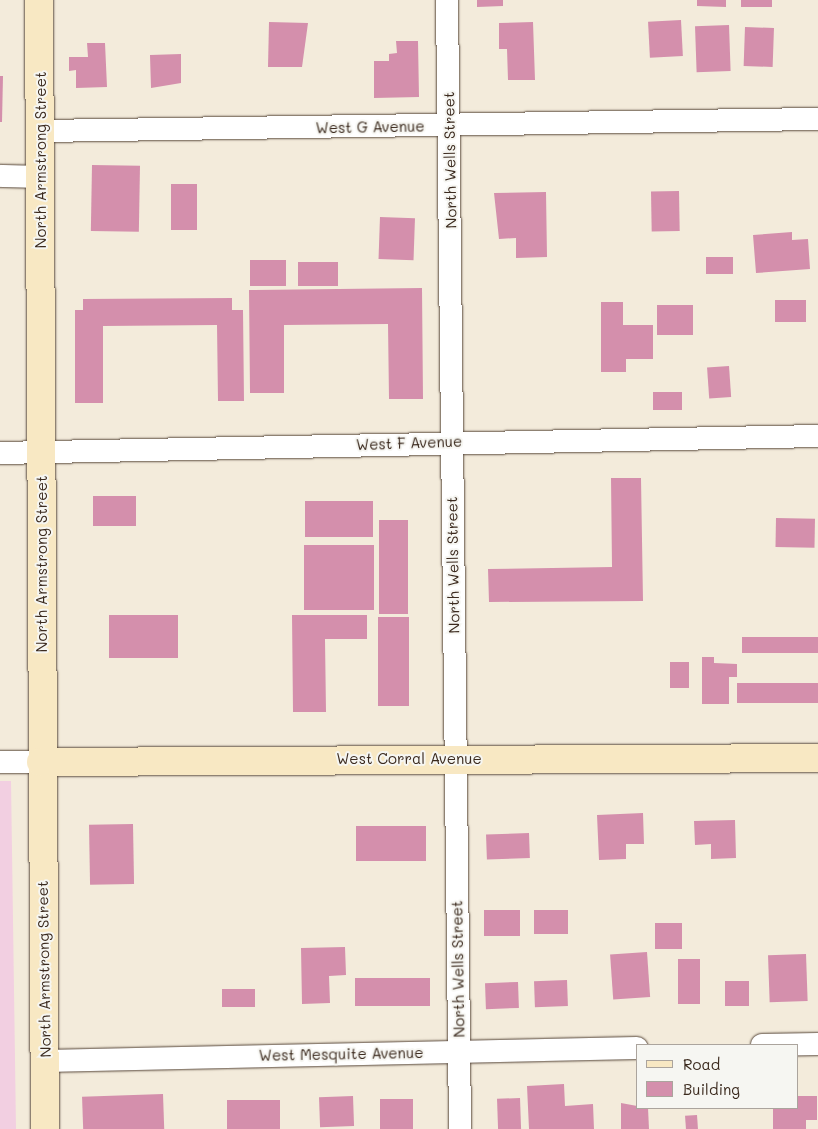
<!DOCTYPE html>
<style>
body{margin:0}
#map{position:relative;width:818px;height:1129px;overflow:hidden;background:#f3ebdb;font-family:Mali,sans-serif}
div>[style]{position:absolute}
.built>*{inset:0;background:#f2cfe1}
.building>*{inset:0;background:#d48fac;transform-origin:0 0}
.roads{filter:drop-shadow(0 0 1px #57473a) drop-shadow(0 0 1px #57473a)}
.street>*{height:22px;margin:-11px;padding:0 11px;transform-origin:11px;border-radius:11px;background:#fff}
.secondary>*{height:28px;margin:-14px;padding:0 14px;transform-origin:14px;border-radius:14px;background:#f8e8c3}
span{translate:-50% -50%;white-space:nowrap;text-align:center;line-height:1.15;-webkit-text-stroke:4px #f6f6f2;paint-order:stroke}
.street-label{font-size:15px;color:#3b2a1e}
.legend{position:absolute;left:636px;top:1044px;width:162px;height:65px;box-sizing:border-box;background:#f6f6f2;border:1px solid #aba49d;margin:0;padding:6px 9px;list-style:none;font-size:15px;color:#3b2a1e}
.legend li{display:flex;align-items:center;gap:10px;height:25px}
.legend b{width:25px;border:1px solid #aba49d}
</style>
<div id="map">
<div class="built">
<i style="clip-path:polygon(0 781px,11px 781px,16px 1129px,0 1129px)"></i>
</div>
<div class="building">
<i style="clip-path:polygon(477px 0,503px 0,503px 6px,477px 7px)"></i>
<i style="clip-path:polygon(697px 0,726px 0,726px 7px,697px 6px)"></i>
<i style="left:741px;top:0;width:31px;height:7px"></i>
<i style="left:681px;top:20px;width:36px;height:33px;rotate:87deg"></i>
<i style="clip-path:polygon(269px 22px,308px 23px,302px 67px,268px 67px)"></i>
<i style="clip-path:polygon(533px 22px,535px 80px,508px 80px,507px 49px,499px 49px,499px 23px)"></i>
<i style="left:729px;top:25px;width:46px;height:34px;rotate:88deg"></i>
<i style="left:745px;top:27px;width:29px;height:39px;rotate:2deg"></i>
<i style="clip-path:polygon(396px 41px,418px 41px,419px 97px,374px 98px,374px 61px,389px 61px,389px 54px,397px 53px)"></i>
<i style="clip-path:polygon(87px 43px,105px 43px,107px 87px,76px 88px,76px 70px,69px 71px,69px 57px,88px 57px)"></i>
<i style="clip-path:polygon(181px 54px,181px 83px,151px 88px,150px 55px)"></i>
<i style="clip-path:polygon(0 76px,3px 76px,2px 122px,0 122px)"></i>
<i style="left:92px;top:165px;width:48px;height:66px;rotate:1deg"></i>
<i style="left:171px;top:184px;width:26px;height:46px"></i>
<i style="left:679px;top:191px;width:40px;height:28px;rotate:89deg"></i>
<i style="clip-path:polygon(546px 192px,547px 257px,516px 258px,516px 238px,499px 239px,494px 193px)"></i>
<i style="left:380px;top:217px;width:35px;height:42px;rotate:2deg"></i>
<i style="clip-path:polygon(792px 232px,792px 240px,808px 239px,810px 269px,756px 273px,753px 235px)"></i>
<i style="left:706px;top:257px;width:27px;height:17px"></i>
<i style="left:286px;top:260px;width:26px;height:36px;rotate:90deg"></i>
<i style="left:338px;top:262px;width:24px;height:40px;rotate:90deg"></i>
<i style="clip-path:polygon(422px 288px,423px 399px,389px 399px,388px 324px,284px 325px,284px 393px,250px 393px,249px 290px)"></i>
<i style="clip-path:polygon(232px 298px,232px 310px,243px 310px,244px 401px,218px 401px,217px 325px,103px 326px,103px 403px,75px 403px,75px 310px,83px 310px,83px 299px)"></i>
<i style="left:775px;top:300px;width:31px;height:22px"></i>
<i style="clip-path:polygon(601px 302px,623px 302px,623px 325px,653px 325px,653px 359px,626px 359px,626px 372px,601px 372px)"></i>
<i style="left:657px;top:305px;width:36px;height:30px"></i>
<i style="left:729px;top:366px;width:31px;height:22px;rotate:86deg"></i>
<i style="left:653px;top:392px;width:29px;height:18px"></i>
<i style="clip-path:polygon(611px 478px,641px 478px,643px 601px,489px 602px,488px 569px,612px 567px)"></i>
<i style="left:136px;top:496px;width:30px;height:43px;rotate:90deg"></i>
<i style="left:305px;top:501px;width:68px;height:36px"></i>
<i style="left:776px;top:518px;width:39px;height:29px;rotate:1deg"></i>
<i style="left:379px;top:520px;width:29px;height:94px"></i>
<i style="left:374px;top:545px;width:65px;height:70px;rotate:90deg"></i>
<i style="left:178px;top:615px;width:43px;height:69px;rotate:90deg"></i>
<i style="clip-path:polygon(292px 615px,367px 615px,367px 639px,325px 639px,326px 712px,293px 712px)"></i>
<i style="left:378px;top:617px;width:31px;height:89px"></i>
<i style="left:818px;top:637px;width:16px;height:76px;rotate:90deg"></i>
<i style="clip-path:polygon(702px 657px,714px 657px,714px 663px,737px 664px,737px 677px,729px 677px,729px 704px,702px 704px)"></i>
<i style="left:670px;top:662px;width:19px;height:26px"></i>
<i style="left:818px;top:683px;width:20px;height:81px;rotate:90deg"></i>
<i style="clip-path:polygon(643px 813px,644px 844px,626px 844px,626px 859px,599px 860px,597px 815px)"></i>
<i style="clip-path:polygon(735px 820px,736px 858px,711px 859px,711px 844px,695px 845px,694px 821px)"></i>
<i style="left:133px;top:824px;width:60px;height:44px;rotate:89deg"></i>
<i style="left:426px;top:826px;width:35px;height:70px;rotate:90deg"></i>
<i style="left:529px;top:833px;width:25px;height:43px;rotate:88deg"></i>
<i style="left:484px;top:910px;width:36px;height:26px"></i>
<i style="left:568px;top:910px;width:24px;height:34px;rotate:90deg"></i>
<i style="left:655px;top:923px;width:27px;height:26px"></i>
<i style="clip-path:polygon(345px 947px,346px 975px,329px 976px,330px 1003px,302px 1004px,301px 948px)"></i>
<i style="left:647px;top:952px;width:45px;height:37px;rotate:86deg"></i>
<i style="left:806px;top:954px;width:47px;height:38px;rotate:88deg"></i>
<i style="left:700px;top:959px;width:45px;height:22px;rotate:90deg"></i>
<i style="left:430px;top:978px;width:28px;height:75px;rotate:90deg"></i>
<i style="left:567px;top:980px;width:26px;height:33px;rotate:88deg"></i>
<i style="left:725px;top:981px;width:24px;height:25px"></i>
<i style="left:518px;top:982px;width:26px;height:33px;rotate:88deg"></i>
<i style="left:222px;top:989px;width:33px;height:18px"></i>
<i style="clip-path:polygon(564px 1084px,565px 1106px,593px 1104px,594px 1129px,529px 1129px,527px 1086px)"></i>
<i style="left:163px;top:1094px;width:35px;height:81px;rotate:88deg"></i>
<i style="left:353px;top:1096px;width:30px;height:34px;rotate:88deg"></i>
<i style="clip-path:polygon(797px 1096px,817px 1096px,817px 1120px,806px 1120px,806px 1129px,773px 1129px,773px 1108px,797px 1108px)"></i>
<i style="left:520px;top:1098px;width:31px;height:23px;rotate:88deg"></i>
<i style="left:380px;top:1099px;width:33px;height:30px"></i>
<i style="left:227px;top:1100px;width:53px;height:29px"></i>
<i style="clip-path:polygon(621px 1103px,648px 1108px,649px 1129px,621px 1129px)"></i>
<i style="left:697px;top:1115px;width:14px;height:12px;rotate:86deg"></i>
</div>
<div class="roads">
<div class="street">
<i style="left:447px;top:0;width:1129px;rotate:89.34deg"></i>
<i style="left:42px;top:131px;width:776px;rotate:-0.89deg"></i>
<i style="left:0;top:176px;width:40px;rotate:1.4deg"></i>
<i style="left:0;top:453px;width:818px;rotate:-1.19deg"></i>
<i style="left:0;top:762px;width:41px"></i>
<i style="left:762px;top:1045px;width:56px;rotate:-1deg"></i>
<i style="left:45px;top:1061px;width:592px;rotate:-1.26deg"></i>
</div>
<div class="secondary">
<i style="left:39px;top:0;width:1129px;rotate:89.7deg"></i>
<i style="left:41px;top:762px;width:777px;rotate:-0.29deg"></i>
</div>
</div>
<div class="street-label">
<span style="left:370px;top:127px;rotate:-1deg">West G Avenue</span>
<span style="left:41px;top:160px;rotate:-90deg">North Armstrong Street</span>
<span style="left:450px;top:160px;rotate:-91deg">North Wells Street</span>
<span style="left:409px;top:443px;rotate:-2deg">West F Avenue</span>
<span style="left:42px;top:564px;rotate:-90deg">North Armstrong Street</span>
<span style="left:453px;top:565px;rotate:-91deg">North Wells Street</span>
<span style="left:409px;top:759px">West Corral Avenue</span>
<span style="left:44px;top:969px;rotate:-91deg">North Armstrong Street</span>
<span style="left:458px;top:969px;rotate:-91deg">North Wells Street</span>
<span style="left:341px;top:1054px;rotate:-1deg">West Mesquite Avenue</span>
</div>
<ul class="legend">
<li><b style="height:6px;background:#f8e8c3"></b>Road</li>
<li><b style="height:14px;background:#d48fac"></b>Building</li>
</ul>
</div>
